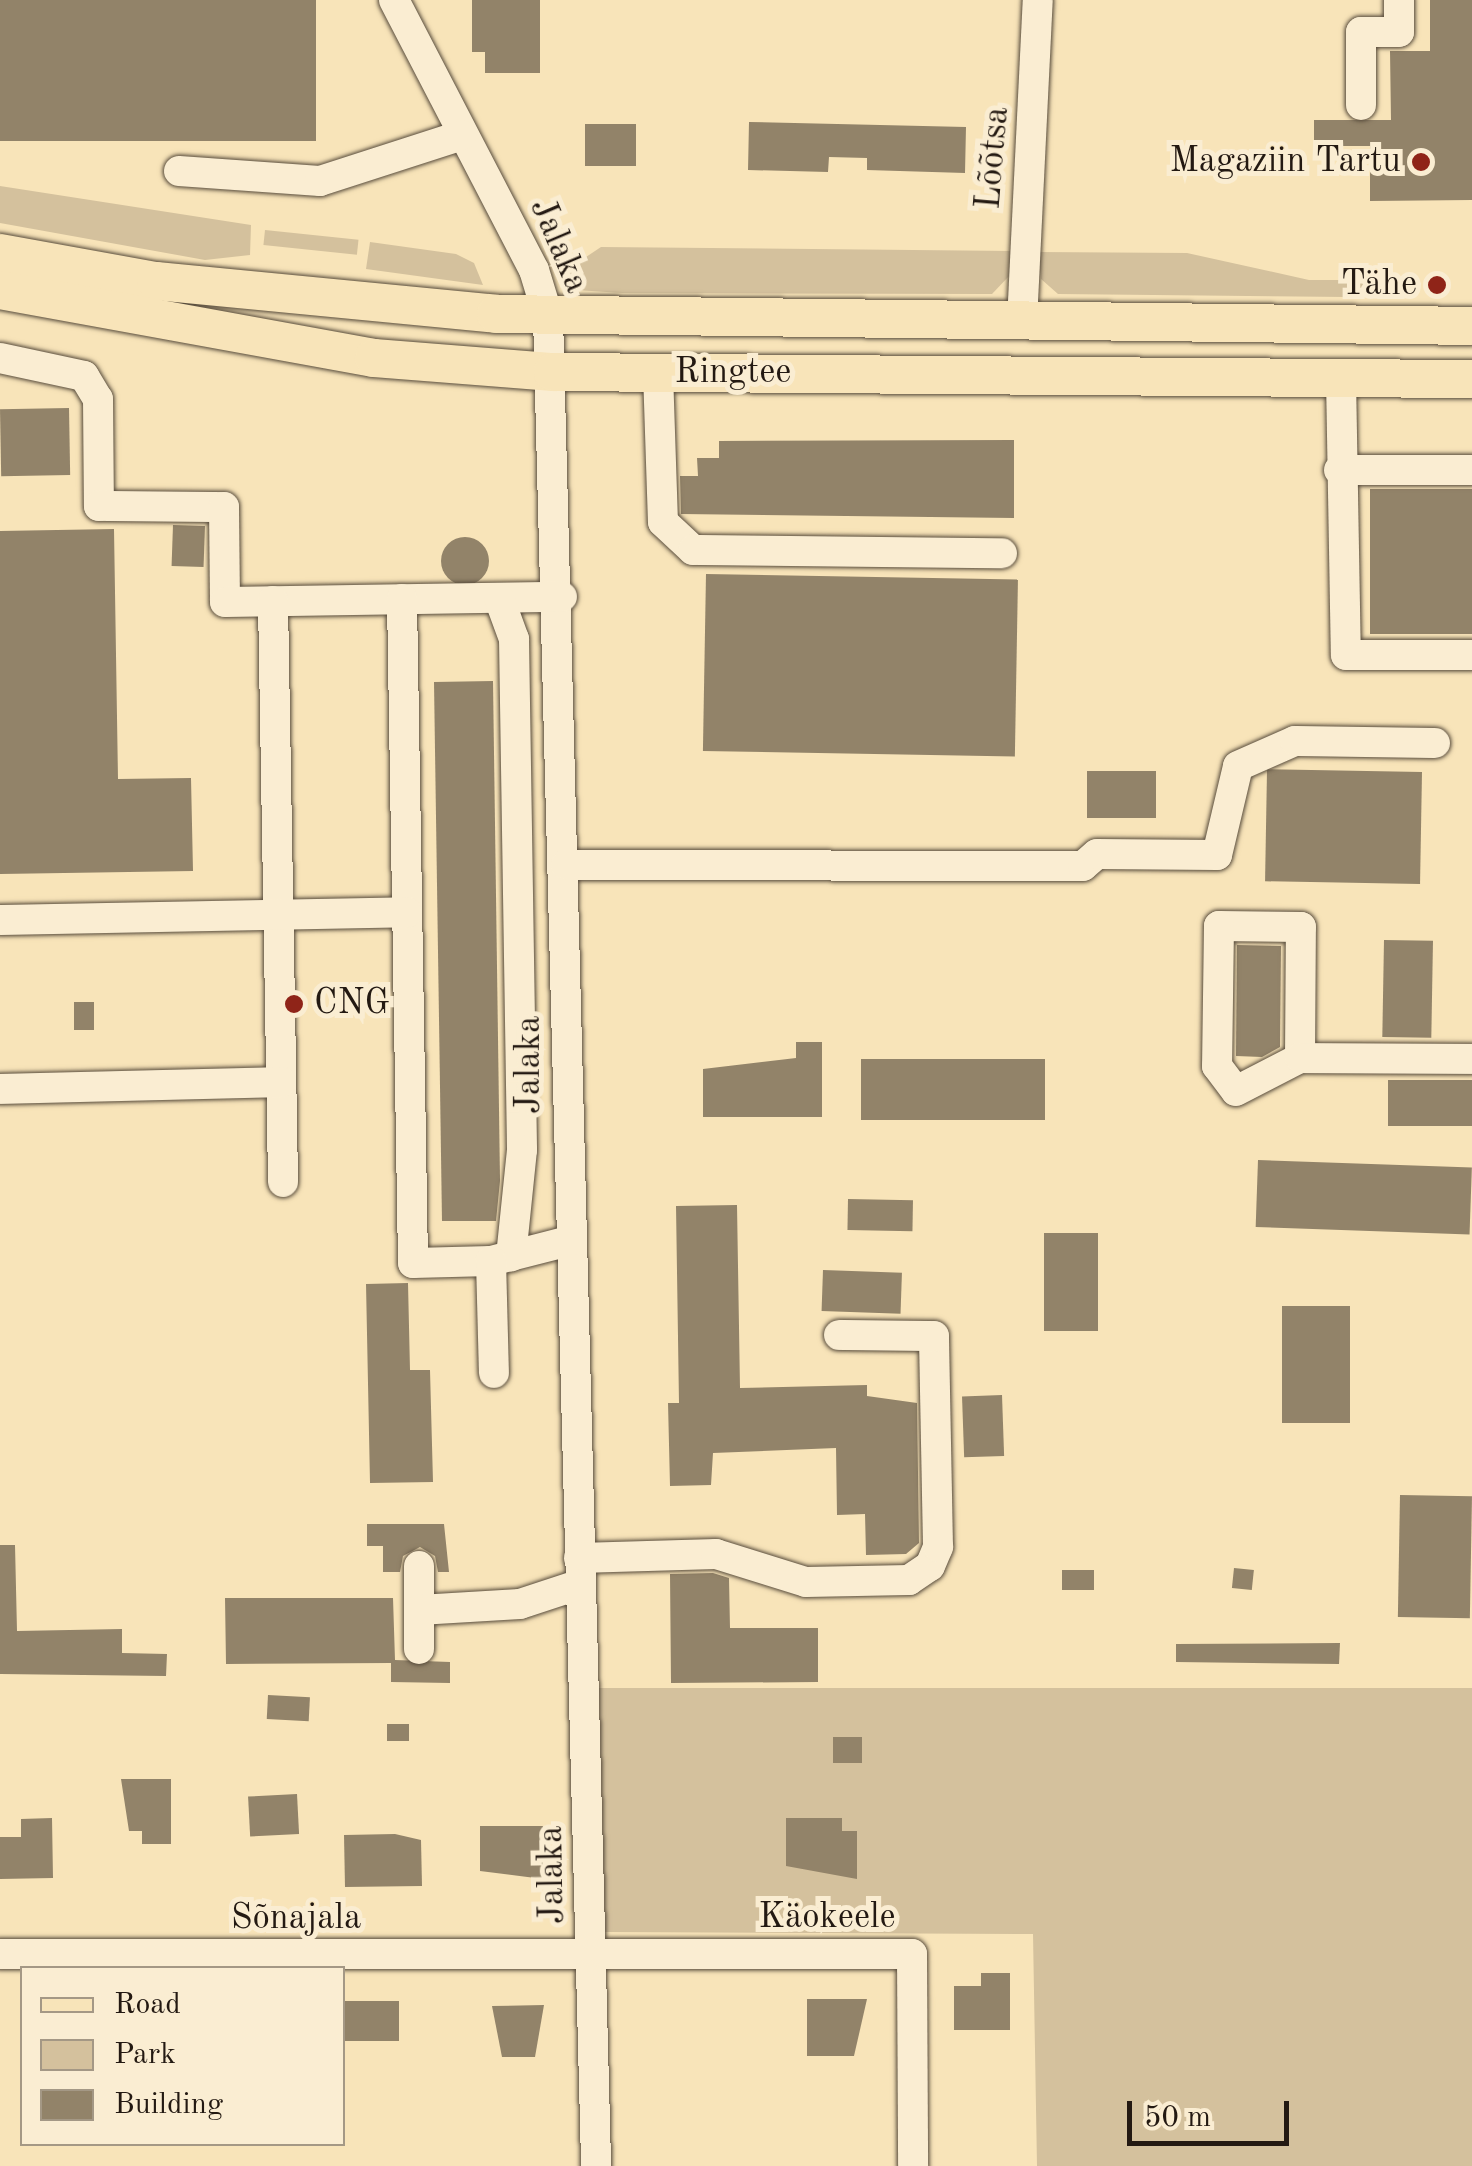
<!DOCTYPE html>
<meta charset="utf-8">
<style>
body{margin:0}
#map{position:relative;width:1472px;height:2166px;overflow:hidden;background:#f8e4b9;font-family:"Old Standard TT",serif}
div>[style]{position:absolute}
.green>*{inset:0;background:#d4c19d;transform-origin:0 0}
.building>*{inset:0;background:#928369;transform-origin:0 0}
.round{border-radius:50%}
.roads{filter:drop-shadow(0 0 2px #584c3c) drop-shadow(0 0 2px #584c3c)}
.minor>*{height:30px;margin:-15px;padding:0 15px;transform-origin:15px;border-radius:15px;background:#faedd2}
.major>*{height:38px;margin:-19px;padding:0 19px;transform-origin:19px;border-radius:19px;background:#f8e4b9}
.dots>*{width:28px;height:28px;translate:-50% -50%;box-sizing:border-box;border:5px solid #faedd2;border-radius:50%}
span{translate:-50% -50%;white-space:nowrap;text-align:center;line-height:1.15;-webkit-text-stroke:10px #faedd2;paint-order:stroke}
.street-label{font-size:35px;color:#231912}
.poi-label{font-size:35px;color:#231912}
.right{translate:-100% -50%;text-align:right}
.left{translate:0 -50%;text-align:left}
.legend{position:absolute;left:20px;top:1966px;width:325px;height:180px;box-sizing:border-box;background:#faedd2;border:2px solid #a49885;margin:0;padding:12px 18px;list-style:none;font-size:30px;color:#231912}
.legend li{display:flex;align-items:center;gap:20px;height:50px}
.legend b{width:50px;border:2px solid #a49885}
.scale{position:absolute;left:1127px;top:2101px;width:162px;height:45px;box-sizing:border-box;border:5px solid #231912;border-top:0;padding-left:12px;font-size:30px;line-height:35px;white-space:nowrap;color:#231912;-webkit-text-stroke:8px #faedd2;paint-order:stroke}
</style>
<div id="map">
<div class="green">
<i style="clip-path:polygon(0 186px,251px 225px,250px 255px,205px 260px,0 223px)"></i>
<i style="left:265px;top:230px;width:94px;height:15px;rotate:6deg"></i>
<i style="clip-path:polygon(370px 242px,456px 254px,474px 263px,483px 285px,366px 269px)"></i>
<i style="clip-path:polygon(601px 247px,1013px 251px,1011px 274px,992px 294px,622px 293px,576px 290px,556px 277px)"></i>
<i style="clip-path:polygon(1038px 252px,1187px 253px,1309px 280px,1397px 280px,1397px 287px,1346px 297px,1058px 294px,1041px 279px)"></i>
<i style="clip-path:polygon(599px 1688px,1472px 1688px,1472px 2166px,1037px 2166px,1033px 1934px,605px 1932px)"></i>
</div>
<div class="building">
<i style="left:0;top:0;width:316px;height:141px"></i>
<i style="clip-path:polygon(472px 0,540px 0,540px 73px,485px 73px,485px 52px,472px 52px)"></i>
<i style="clip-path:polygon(1430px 0,1472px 0,1472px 200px,1370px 201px,1370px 146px,1314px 146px,1314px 120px,1391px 120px,1390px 51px,1430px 51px)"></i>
<i style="clip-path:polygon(749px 122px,966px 127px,965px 173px,867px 170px,867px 158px,829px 157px,828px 172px,748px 170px)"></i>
<i style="left:585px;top:124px;width:51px;height:42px"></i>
<i style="left:69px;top:408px;width:67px;height:69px;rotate:89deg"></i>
<i style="clip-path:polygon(1014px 440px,1014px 518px,681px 514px,680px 476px,698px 476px,697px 458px,719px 458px,719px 441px)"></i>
<i style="left:1370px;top:489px;width:102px;height:145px"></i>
<i style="left:173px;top:525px;width:32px;height:41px;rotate:2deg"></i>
<i style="clip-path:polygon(114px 529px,118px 779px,191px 778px,193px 871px,0 874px,0 531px)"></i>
<i class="round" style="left:441px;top:537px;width:48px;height:48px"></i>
<i style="left:706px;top:574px;width:312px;height:177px;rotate:1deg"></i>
<i style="clip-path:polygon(493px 681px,500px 1181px,496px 1221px,442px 1221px,434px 682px)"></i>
<i style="left:1087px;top:771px;width:69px;height:47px"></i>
<i style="left:1422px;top:772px;width:112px;height:155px;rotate:91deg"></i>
<i style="left:1384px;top:940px;width:49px;height:97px;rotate:1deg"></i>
<i style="clip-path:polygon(1237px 945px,1281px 946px,1280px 1047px,1262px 1057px,1236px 1056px)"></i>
<i style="left:74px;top:1002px;width:20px;height:28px"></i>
<i style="clip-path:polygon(796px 1042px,822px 1042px,822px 1117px,703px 1117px,703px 1069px,796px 1058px)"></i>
<i style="left:861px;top:1059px;width:184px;height:61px"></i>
<i style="left:1472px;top:1080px;width:46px;height:84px;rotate:90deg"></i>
<i style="left:1258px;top:1160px;width:214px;height:67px;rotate:2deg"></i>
<i style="left:848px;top:1199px;width:65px;height:31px;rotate:1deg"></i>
<i style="clip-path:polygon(737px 1205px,740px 1388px,867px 1385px,867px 1396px,917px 1403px,919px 1543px,906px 1554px,866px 1555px,865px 1514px,837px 1515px,836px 1448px,713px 1453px,711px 1485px,670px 1486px,668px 1403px,679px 1403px,676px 1206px)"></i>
<i style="left:1044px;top:1233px;width:54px;height:98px"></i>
<i style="left:823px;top:1270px;width:79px;height:41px;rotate:2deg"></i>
<i style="clip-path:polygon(408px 1283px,410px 1370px,430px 1370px,433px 1482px,370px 1483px,366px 1284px)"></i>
<i style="left:1282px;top:1306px;width:68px;height:117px"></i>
<i style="left:1002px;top:1395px;width:61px;height:40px;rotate:88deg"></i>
<i style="left:1400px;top:1495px;width:72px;height:122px;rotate:1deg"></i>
<i style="clip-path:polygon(367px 1524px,444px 1524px,449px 1572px,438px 1572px,435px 1556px,420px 1547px,403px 1556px,400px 1572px,383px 1572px,383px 1546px,367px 1546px)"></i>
<i style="clip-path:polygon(0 1545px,15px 1545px,17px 1631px,122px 1629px,122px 1653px,167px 1654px,166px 1676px,0 1674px)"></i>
<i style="left:1234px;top:1568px;width:20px;height:20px;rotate:6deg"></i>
<i style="left:1062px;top:1570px;width:32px;height:20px"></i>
<i style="clip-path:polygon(713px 1573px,729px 1578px,730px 1628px,818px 1628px,818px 1682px,671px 1683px,670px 1574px)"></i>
<i style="clip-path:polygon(225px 1598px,393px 1598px,395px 1660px,450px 1662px,450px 1683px,391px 1682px,391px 1663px,226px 1664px)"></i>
<i style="clip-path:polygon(1340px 1643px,1339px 1664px,1176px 1662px,1176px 1644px)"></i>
<i style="left:268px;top:1695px;width:42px;height:24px;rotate:3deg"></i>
<i style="left:387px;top:1724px;width:22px;height:17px"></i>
<i style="left:833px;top:1737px;width:29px;height:26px"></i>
<i style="clip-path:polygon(121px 1779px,171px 1779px,171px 1844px,142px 1844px,142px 1831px,129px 1831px)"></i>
<i style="left:297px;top:1794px;width:40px;height:49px;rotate:87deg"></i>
<i style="clip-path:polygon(52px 1818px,53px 1878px,0 1879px,0 1837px,21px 1837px,21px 1819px)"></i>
<i style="clip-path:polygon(786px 1818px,842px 1818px,842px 1831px,857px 1831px,857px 1879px,786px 1866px)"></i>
<i style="clip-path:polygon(480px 1826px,543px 1826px,543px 1879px,480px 1871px)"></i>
<i style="clip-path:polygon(395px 1834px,421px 1840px,422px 1886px,345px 1887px,344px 1835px)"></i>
<i style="clip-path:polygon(981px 1973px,1010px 1973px,1010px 2030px,954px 2030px,954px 1986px,981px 1986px)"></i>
<i style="clip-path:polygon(807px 1999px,867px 1999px,854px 2056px,807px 2056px)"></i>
<i style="left:342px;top:2001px;width:57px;height:40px"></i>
<i style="clip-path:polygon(544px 2005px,535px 2057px,502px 2057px,492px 2006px)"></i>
</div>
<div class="roads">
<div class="minor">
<i style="left:394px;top:0;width:304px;rotate:62.6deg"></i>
<i style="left:534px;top:270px;width:48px;rotate:73.1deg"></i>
<i style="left:548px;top:316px;width:1851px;rotate:88.51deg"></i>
<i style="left:1361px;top:105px;width:73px;rotate:-90deg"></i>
<i style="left:1361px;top:32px;width:38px"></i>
<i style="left:1399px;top:32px;width:32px;rotate:-90deg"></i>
<i style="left:179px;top:171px;width:141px;rotate:4.1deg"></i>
<i style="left:320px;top:181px;width:149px;rotate:-17.9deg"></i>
<i style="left:1022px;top:322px;width:322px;rotate:-87.2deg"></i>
<i style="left:0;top:358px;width:86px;rotate:12.1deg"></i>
<i style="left:84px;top:376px;width:27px;rotate:59deg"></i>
<i style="left:98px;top:399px;width:107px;rotate:89.5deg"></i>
<i style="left:99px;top:506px;width:125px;rotate:0.5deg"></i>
<i style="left:224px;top:507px;width:95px;rotate:89.4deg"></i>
<i style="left:225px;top:602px;width:337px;rotate:-0.9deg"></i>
<i style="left:658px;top:372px;width:150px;rotate:88.1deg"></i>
<i style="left:663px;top:522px;width:41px;rotate:43deg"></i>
<i style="left:693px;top:550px;width:309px;rotate:0.6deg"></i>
<i style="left:1341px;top:378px;width:277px;rotate:89deg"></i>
<i style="left:1346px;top:655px;width:126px"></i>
<i style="left:1339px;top:470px;width:133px"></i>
<i style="left:499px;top:598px;width:44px;rotate:69.9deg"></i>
<i style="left:514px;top:639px;width:511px;rotate:89.1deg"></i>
<i style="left:522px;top:1150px;width:107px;rotate:95.9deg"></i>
<i style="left:402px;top:599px;width:664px;rotate:89.05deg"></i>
<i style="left:413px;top:1263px;width:78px;rotate:-1.5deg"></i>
<i style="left:491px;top:1261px;width:81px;rotate:-14.4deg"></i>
<i style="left:273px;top:601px;width:581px;rotate:89.01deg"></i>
<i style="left:566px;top:865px;width:517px;rotate:0.11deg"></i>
<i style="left:1083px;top:866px;width:18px;rotate:-41deg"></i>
<i style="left:1097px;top:854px;width:120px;rotate:0.5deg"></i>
<i style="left:1217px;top:855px;width:91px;rotate:-76.7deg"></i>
<i style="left:1238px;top:766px;width:62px;rotate:-23.7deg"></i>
<i style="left:1295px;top:741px;width:140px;rotate:0.8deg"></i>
<i style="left:0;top:920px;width:407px;rotate:-1.1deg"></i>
<i style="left:1300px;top:1058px;width:131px;rotate:-89.6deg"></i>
<i style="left:1301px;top:927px;width:82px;rotate:-179.3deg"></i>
<i style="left:1219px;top:926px;width:140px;rotate:90.8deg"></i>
<i style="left:1217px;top:1066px;width:31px;rotate:53deg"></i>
<i style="left:1236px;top:1091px;width:72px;rotate:-27.3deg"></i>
<i style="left:1300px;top:1058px;width:172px;rotate:0.3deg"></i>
<i style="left:0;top:1089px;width:281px;rotate:-1.4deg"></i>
<i style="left:491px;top:1261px;width:112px;rotate:88.5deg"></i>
<i style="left:579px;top:1558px;width:137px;rotate:-1.7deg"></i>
<i style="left:716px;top:1554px;width:94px;rotate:17.3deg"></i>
<i style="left:806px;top:1582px;width:103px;rotate:-1.1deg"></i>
<i style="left:909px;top:1580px;width:25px;rotate:-34deg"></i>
<i style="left:930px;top:1566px;width:21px;rotate:-67deg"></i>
<i style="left:938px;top:1547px;width:211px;rotate:-91.1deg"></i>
<i style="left:934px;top:1336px;width:95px;rotate:-179.4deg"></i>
<i style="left:419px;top:1566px;width:44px;rotate:90deg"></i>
<i style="left:419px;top:1610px;width:101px;rotate:-3.4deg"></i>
<i style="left:520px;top:1604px;width:64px;rotate:-18.2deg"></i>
<i style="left:419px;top:1610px;width:39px;rotate:90deg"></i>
<i style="left:0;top:1954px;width:912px"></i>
<i style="left:912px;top:1954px;width:212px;rotate:89.7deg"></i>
</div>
<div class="major">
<i style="left:0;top:253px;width:158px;rotate:10.2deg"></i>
<i style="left:156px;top:281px;width:342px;rotate:5.5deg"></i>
<i style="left:496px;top:314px;width:976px;rotate:0.7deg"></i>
<i style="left:0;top:290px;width:380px;rotate:10.3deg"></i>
<i style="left:374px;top:358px;width:180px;rotate:4.5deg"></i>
<i style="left:553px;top:372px;width:919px;rotate:0.44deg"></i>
</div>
</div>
<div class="dots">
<i style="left:1421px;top:162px;background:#8f2418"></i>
<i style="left:1437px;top:285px;background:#8f2418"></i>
<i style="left:294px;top:1004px;background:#8f2418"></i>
</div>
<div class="street-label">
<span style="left:994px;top:158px;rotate:-85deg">Lõõtsa</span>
<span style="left:558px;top:246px;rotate:67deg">Jalaka</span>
<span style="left:733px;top:373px">Ringtee</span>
<span style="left:530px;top:1065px;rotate:-90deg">Jalaka</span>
<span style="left:553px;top:1875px;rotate:-91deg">Jalaka</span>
<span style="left:827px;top:1918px">Käokeele</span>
<span style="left:296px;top:1919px">Sõnajala</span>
</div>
<div class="poi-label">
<span class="right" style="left:1401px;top:162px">Magaziin Tartu</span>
<span class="right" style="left:1417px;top:285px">Tähe</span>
<span class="left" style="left:314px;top:1004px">CNG</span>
</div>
<ul class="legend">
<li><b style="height:12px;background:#f8e4b9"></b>Road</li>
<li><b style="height:28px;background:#d4c19d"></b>Park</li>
<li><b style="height:28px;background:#928369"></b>Building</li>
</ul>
<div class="scale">50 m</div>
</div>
